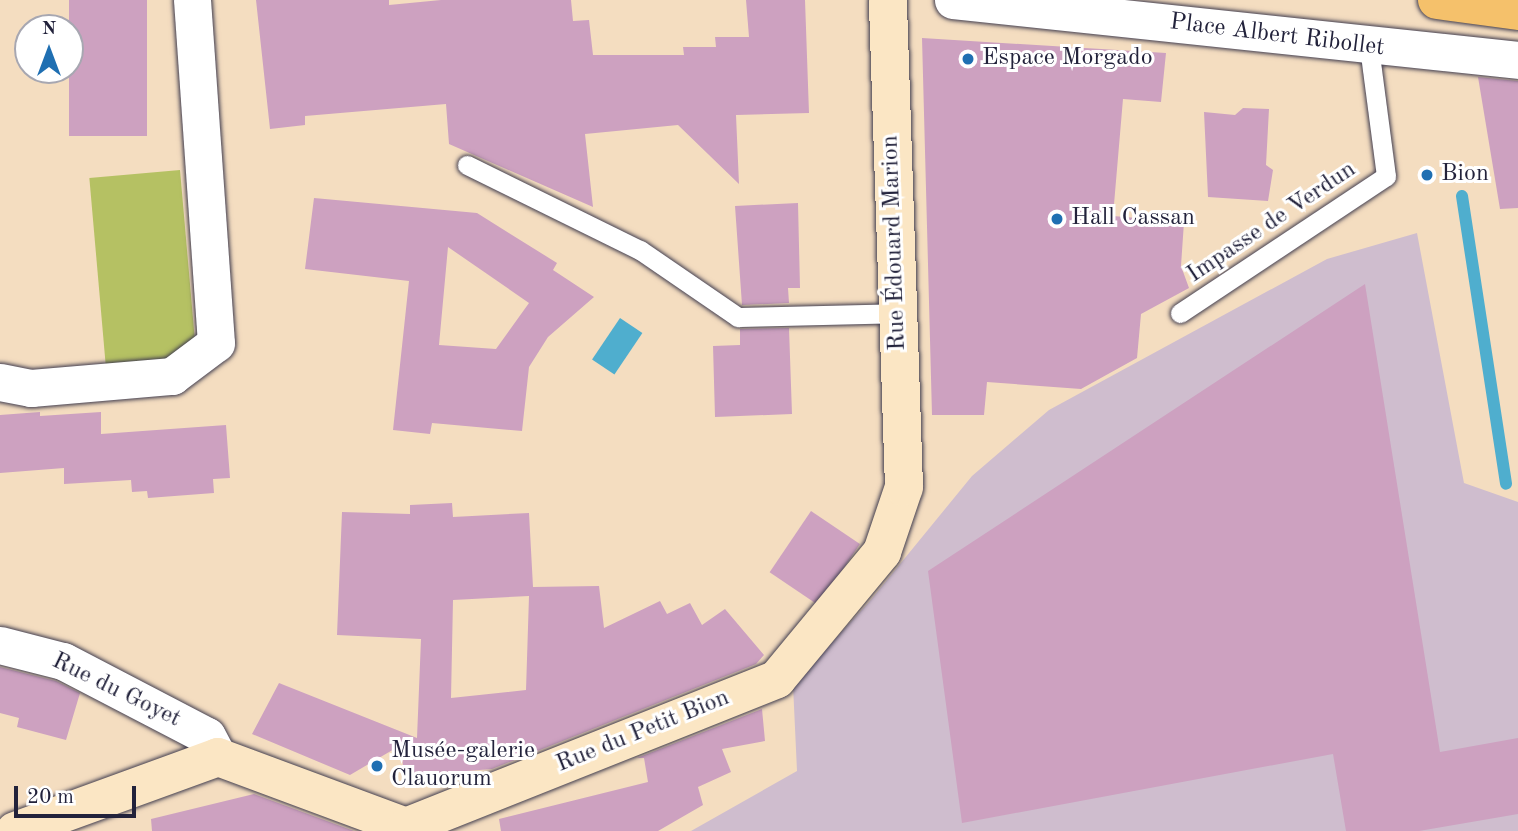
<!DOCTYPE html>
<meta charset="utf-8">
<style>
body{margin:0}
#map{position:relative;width:1518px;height:831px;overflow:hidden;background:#f4ddc0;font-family:"Old Standard TT",serif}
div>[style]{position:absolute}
.industrial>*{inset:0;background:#cfbdce}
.green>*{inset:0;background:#b5c163;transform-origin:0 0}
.water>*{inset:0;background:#4faece;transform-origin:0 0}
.stream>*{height:12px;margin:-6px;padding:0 6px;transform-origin:6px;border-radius:6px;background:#4faece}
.building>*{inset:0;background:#cda1c0;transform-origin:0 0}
.roads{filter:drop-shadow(0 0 2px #423e4f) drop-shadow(0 0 2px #423e4f)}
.lane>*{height:19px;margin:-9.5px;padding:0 9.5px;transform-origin:9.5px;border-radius:9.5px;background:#fff}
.street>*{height:37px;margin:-18.5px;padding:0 18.5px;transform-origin:18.5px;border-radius:18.5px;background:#fff}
.secondary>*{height:38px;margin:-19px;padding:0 19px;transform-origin:19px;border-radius:19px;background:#fbe6c4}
.primary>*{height:38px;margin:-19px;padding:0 19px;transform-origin:19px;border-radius:19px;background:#f5c16b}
.dots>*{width:19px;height:19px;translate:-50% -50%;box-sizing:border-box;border:4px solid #fff;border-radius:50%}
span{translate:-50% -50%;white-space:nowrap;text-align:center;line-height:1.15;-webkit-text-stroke:6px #fff;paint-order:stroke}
.street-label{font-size:24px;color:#22223b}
.poi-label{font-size:24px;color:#22223b}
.left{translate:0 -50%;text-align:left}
.north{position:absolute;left:14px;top:14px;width:70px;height:70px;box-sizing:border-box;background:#fff;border:2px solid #a7a7b1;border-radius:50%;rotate:0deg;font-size:19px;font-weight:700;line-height:28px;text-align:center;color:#22223b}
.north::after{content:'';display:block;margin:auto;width:24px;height:32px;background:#1f6fb2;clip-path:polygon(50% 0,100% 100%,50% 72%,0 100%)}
.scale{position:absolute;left:14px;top:786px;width:122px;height:32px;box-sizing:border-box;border:4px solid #22223b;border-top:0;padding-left:9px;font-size:21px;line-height:24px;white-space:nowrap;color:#22223b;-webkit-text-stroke:5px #fff;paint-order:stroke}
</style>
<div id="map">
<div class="industrial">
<i style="clip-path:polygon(1417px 233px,1464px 483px,1518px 502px,1518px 831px,691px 831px,797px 771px,793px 685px,869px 602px,972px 476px,1049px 410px,1327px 259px)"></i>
</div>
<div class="green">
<i style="left:180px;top:170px;width:187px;height:91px;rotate:85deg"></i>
</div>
<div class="water">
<i style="left:620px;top:318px;width:27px;height:50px;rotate:34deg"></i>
</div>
<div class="stream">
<i style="left:1462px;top:196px;width:291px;rotate:81.3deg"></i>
</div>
<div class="building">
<i style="left:69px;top:0;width:78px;height:136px"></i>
<i style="clip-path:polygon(256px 0,389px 0,389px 5px,441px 0,571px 0,573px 21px,589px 20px,593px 55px,684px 55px,683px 47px,716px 47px,715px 37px,749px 37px,746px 0,805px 0,809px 113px,736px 115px,739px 184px,678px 125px,585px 134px,593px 207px,449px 144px,446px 104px,305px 116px,305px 125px,270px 129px)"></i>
<i style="clip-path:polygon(922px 38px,1166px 53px,1161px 102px,1123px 99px,1113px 216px,1184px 222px,1181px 266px,1189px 288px,1141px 314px,1137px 358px,1081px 389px,987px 382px,984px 415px,932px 415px)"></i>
<i style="clip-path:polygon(1478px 77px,1518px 81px,1518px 208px,1500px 209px)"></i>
<i style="clip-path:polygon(1243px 108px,1269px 109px,1266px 165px,1273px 170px,1268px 201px,1208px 197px,1204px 112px,1235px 115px)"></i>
<i style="clip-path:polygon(evenodd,314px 198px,477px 213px,557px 263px,553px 270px,594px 297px,548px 337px,529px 367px,522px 431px,432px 423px,430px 434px,393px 430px,409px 281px,305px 269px,314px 198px,448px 247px,529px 303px,496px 349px,439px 345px,448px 247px)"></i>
<i style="clip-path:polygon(798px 203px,800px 288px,788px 288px,789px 303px,742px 305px,735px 206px)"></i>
<i style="clip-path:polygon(1365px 284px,1440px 752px,1518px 738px,1518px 814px,1419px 831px,1346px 831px,1333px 754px,962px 823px,928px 571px)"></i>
<i style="clip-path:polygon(789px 328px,792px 414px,715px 417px,713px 346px,740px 345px,740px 329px)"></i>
<i style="clip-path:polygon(40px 412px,40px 416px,101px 412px,101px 434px,226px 425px,230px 478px,213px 479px,214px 493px,148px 498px,147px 491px,132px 492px,131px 480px,64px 484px,64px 468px,0 473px,0 415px)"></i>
<i style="clip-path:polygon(evenodd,452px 503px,453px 517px,529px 513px,533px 587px,599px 586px,604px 628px,660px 601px,667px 614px,690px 603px,702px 625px,725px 609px,764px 655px,756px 664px,492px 769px,404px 776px,401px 745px,350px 775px,252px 734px,279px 683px,417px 738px,421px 639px,337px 635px,342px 512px,410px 514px,410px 505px,452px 503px,529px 596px,526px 690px,451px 698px,453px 600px,529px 596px)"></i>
<i style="left:811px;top:511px;width:59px;height:74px;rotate:34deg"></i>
<i style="clip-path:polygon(0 667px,56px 681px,80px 693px,66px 740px,17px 727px,19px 718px,0 713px)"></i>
<i style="clip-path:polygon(762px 709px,765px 741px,722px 749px,731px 772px,698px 787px,703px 805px,658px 831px,501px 831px,499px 819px,648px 782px,644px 758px,637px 758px)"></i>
<i style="clip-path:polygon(254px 794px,354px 831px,152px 831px,151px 819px)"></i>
</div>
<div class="roads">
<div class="lane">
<i style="left:467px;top:165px;width:193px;rotate:26.2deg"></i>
<i style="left:640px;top:250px;width:119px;rotate:34.4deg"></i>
<i style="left:738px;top:317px;width:159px;rotate:-1.4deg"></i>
<i style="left:1180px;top:313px;width:247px;rotate:-33.6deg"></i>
<i style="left:1386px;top:176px;width:130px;rotate:-97.5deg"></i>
</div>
<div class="street">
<i style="left:953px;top:0;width:568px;rotate:6.06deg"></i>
<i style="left:0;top:382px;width:32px;rotate:11deg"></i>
<i style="left:31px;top:388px;width:142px;rotate:-4.9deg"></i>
<i style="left:172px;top:376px;width:55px;rotate:-36.9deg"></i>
<i style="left:216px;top:343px;width:344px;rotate:-94deg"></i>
<i style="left:0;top:645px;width:65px;rotate:14.3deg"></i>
<i style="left:63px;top:661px;width:162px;rotate:27.5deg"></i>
<i style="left:207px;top:736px;width:24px;rotate:62deg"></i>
</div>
<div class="secondary">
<i style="left:15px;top:831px;width:216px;rotate:-20deg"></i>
<i style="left:218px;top:757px;width:201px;rotate:20.4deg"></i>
<i style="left:406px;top:827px;width:399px;rotate:-21.7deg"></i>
<i style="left:777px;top:679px;width:165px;rotate:-50.4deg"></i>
<i style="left:882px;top:552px;width:69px;rotate:-71.3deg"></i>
<i style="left:904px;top:487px;width:487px;rotate:-91.9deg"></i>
</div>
<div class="primary">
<i style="left:1437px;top:0;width:82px;rotate:7.7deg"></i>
</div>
</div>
<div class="dots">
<i style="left:968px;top:59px;background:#1f6fb2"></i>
<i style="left:1427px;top:175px;background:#1f6fb2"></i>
<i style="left:1057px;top:219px;background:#1f6fb2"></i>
<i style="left:377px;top:766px;background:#1f6fb2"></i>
</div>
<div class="street-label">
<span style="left:1277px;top:36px;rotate:7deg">Place Albert Ribollet</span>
<span style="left:1272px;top:223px;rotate:-34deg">Impasse de Verdun</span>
<span style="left:895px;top:243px;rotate:-92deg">Rue Édouard Marion</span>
<span style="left:116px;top:691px;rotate:26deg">Rue du Goyet</span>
<span style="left:643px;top:732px;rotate:-22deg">Rue du Petit Bion</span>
</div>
<div class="poi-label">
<span class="left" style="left:982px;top:59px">Espace Morgado</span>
<span class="left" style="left:1441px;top:175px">Bion</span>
<span class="left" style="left:1071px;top:219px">Hall Cassan</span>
<span class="left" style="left:391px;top:766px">Musée-galerie<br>Clauorum</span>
</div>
<div class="north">N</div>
<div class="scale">20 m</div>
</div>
